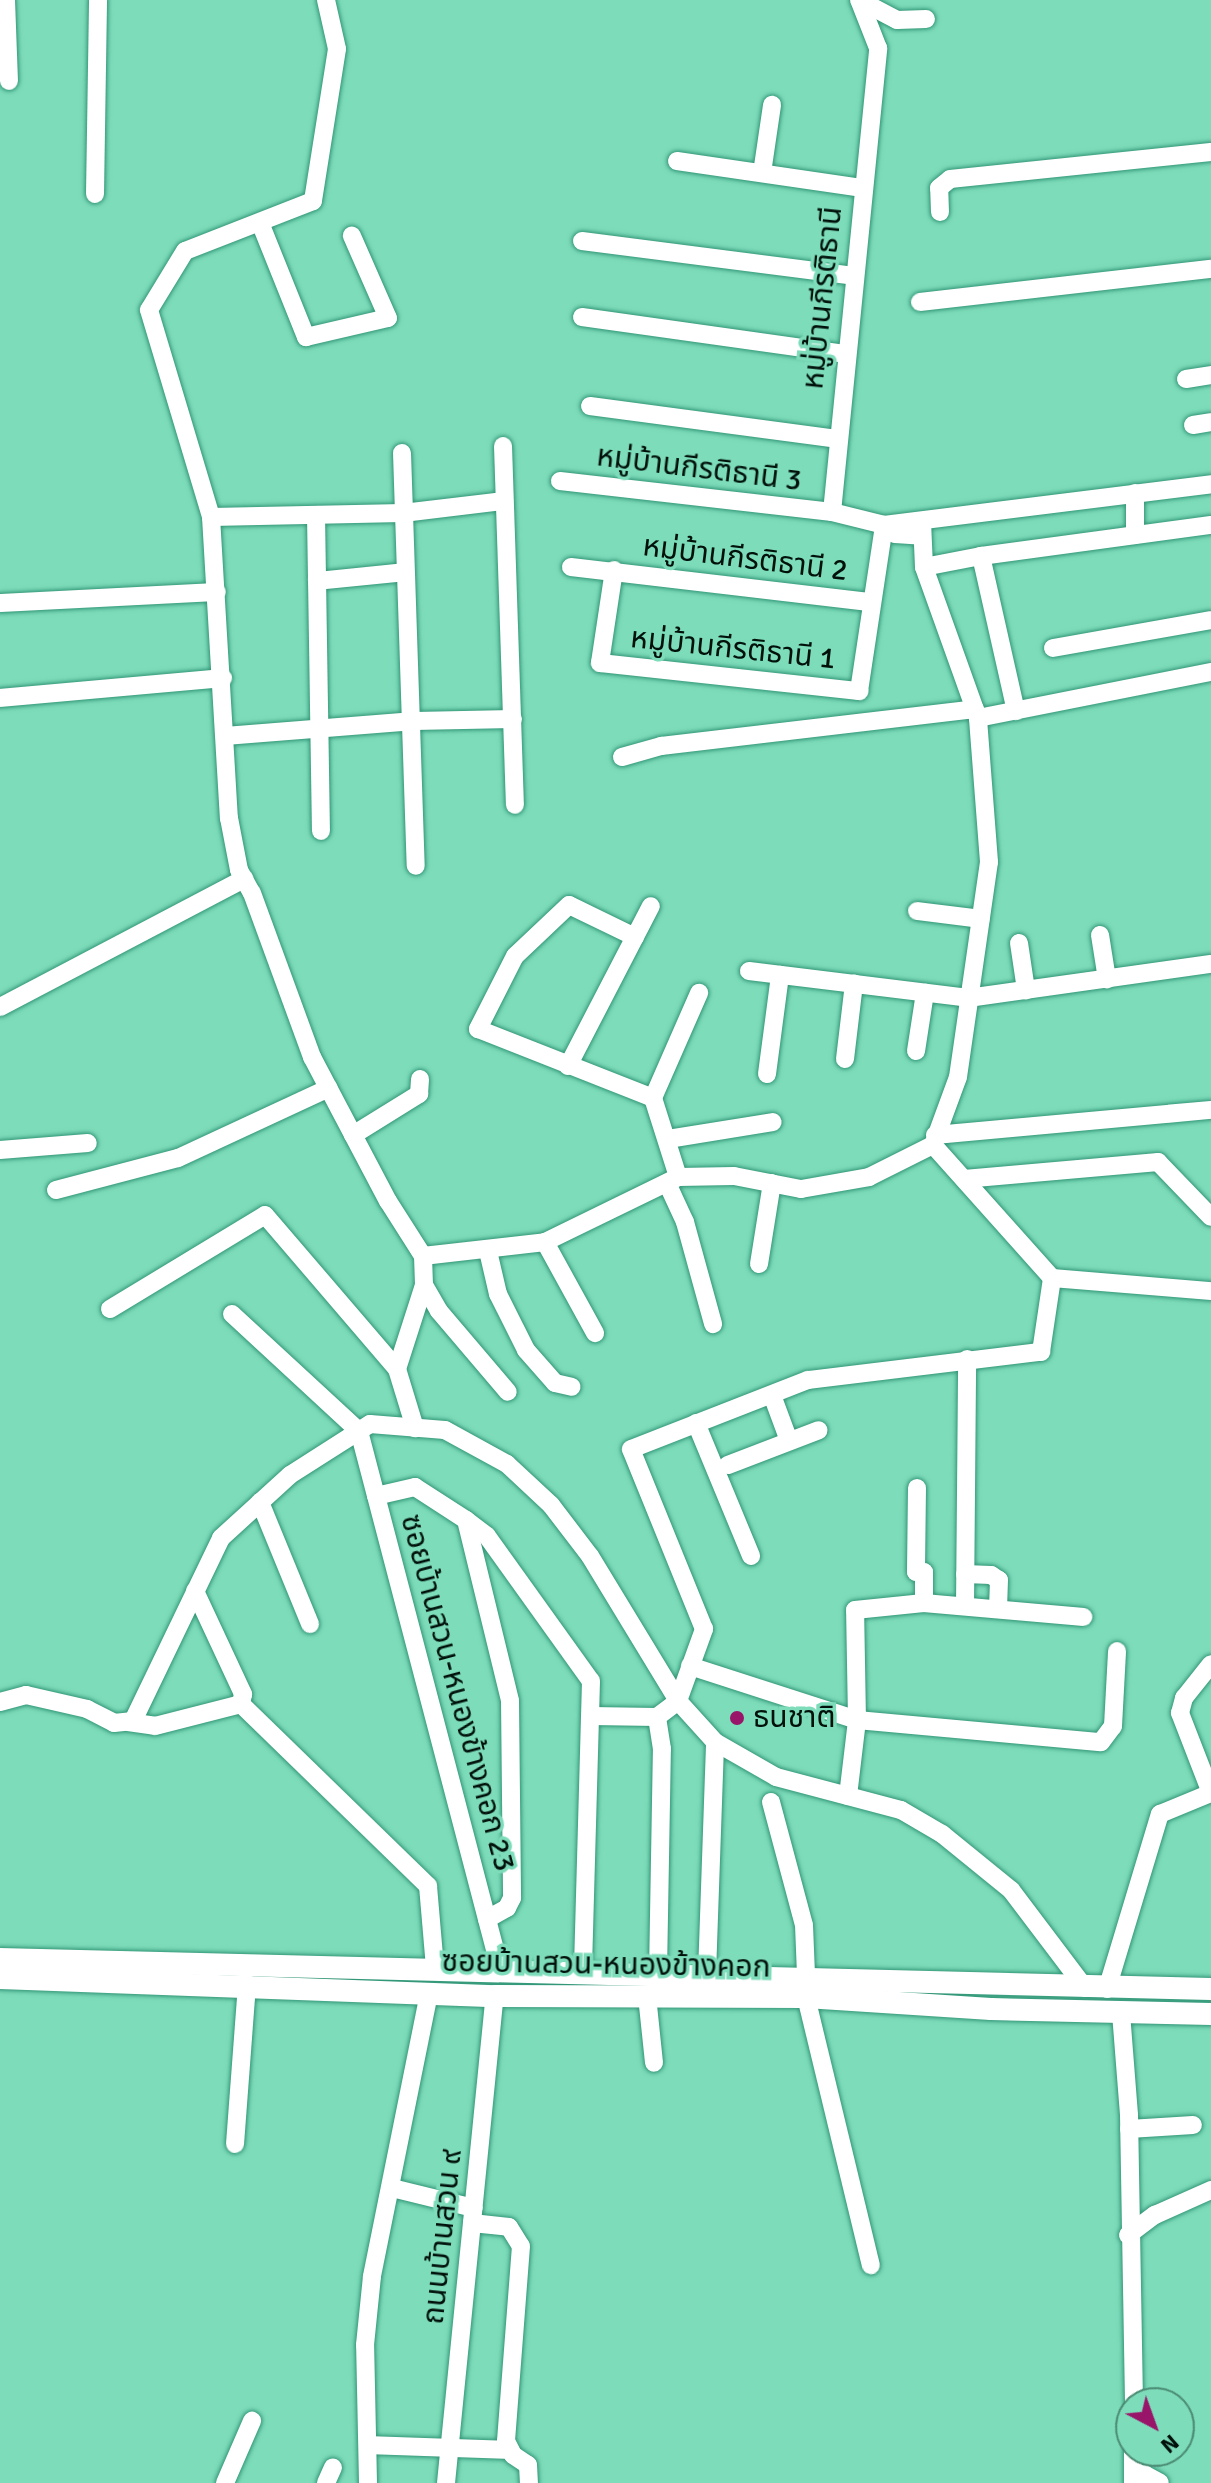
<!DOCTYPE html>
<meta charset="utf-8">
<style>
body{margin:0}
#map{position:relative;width:1211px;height:2483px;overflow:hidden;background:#7ddcba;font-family:Signika,"Noto Sans Thai",sans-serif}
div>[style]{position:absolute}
.roads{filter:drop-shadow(0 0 2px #329677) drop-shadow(0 0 2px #329677)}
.minor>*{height:18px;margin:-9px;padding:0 9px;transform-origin:9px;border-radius:9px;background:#fff}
.major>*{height:22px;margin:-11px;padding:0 11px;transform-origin:11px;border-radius:11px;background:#fff}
.dots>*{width:22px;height:22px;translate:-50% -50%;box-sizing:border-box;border:4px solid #7ddcba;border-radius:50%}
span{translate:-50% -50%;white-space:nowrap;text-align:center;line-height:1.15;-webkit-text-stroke:7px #7ddcba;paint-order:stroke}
.street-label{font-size:30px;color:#00110b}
.poi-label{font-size:30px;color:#00110b}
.left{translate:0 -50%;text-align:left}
.north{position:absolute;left:1115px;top:2387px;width:80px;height:80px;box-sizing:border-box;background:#7ddcba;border:2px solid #4b8b74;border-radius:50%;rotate:139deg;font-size:22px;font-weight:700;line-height:32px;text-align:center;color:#00110b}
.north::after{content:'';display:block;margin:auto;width:28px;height:36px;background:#991569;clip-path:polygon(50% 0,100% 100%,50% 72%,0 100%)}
</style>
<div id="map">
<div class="roads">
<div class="minor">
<i style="left:6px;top:0;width:81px;rotate:87.9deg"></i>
<i style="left:326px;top:0;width:50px;rotate:77.3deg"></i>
<i style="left:337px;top:49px;width:154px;rotate:99deg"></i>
<i style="left:313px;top:201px;width:137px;rotate:158.7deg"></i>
<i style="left:185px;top:251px;width:69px;rotate:121.4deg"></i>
<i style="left:149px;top:310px;width:216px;rotate:73.3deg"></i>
<i style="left:211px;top:517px;width:302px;rotate:86.6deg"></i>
<i style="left:229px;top:818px;width:53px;rotate:79.1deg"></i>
<i style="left:239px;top:870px;width:26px;rotate:61deg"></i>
<i style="left:252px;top:893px;width:175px;rotate:69.9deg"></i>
<i style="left:312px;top:1057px;width:163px;rotate:62.2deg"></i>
<i style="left:388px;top:1201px;width:65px;rotate:57.5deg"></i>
<i style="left:423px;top:1256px;width:29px;rotate:88deg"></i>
<i style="left:424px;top:1285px;width:88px;rotate:107.8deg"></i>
<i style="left:397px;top:1369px;width:62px;rotate:73deg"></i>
<i style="left:859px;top:0;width:43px;rotate:27.8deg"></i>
<i style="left:897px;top:20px;width:29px;rotate:-2deg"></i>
<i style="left:677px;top:161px;width:188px;rotate:8.3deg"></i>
<i style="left:762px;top:173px;width:69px;rotate:-81.6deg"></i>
<i style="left:95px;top:194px;width:194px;rotate:-89.1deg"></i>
<i style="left:940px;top:212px;width:24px;rotate:-92deg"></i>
<i style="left:939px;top:188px;width:14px;rotate:-39deg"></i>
<i style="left:950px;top:179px;width:262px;rotate:-5.9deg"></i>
<i style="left:261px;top:225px;width:121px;rotate:68.1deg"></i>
<i style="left:306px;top:337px;width:84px;rotate:-13deg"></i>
<i style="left:388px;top:318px;width:90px;rotate:-113.7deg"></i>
<i style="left:582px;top:241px;width:274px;rotate:7.3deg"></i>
<i style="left:920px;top:302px;width:293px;rotate:-6.5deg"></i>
<i style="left:582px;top:317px;width:267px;rotate:8deg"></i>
<i style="left:1186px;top:379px;width:25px;rotate:-9deg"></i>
<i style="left:590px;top:406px;width:249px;rotate:7.6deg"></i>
<i style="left:1193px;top:425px;width:18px;rotate:-9deg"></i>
<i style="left:503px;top:446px;width:359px;rotate:88.1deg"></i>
<i style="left:402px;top:453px;width:413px;rotate:88.1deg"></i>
<i style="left:560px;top:481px;width:274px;rotate:6.5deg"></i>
<i style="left:832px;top:512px;width:54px;rotate:14deg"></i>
<i style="left:884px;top:525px;width:330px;rotate:-7.1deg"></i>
<i style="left:832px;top:512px;width:466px;rotate:-84.3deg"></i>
<i style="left:878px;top:48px;width:49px;rotate:-111.4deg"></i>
<i style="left:316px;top:515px;width:316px;rotate:89.1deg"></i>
<i style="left:211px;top:517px;width:192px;rotate:-1.2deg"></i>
<i style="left:403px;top:513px;width:102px;rotate:-6.8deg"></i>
<i style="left:884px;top:525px;width:14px;rotate:39deg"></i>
<i style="left:895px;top:534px;width:27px;rotate:4deg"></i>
<i style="left:1135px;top:535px;width:42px;rotate:-90deg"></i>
<i style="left:981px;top:556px;width:232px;rotate:-7.7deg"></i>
<i style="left:571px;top:567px;width:300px;rotate:6.7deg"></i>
<i style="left:924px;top:567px;width:58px;rotate:-10.9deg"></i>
<i style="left:981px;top:556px;width:159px;rotate:77.3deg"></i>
<i style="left:614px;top:570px;width:94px;rotate:98.6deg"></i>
<i style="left:600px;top:663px;width:261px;rotate:6.2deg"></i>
<i style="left:859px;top:691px;width:168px;rotate:-81.4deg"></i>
<i style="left:317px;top:581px;width:88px;rotate:-5.8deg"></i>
<i style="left:0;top:603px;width:217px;rotate:-2.9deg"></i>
<i style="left:1053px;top:648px;width:160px;rotate:-10deg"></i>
<i style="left:0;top:698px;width:224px;rotate:-5.1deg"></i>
<i style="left:978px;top:718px;width:237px;rotate:-11.2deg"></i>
<i style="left:225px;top:736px;width:190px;rotate:-4.5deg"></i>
<i style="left:414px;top:721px;width:99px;rotate:-1.2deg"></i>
<i style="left:622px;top:757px;width:41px;rotate:-15.8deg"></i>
<i style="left:661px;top:746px;width:316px;rotate:-6.7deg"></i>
<i style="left:917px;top:911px;width:64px;rotate:7.1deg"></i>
<i style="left:1100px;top:935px;width:45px;rotate:81deg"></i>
<i style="left:635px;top:937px;width:73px;rotate:-154.1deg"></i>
<i style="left:569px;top:905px;width:74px;rotate:136.6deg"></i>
<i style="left:515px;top:956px;width:82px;rotate:116.9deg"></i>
<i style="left:478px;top:1029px;width:188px;rotate:21.5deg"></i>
<i style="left:653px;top:1098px;width:83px;rotate:72.4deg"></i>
<i style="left:1019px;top:943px;width:48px;rotate:81.5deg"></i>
<i style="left:749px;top:971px;width:221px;rotate:7deg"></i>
<i style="left:968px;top:998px;width:245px;rotate:-8deg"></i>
<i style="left:0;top:1007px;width:276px;rotate:-27.7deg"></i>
<i style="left:916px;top:1051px;width:59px;rotate:-81.2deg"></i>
<i style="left:845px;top:1059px;width:76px;rotate:-83.2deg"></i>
<i style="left:568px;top:1066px;width:180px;rotate:-62.6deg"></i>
<i style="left:767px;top:1074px;width:100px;rotate:-82.5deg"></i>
<i style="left:653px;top:1098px;width:115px;rotate:-66.3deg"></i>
<i style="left:353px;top:1135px;width:78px;rotate:-31.8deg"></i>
<i style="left:419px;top:1094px;width:15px;rotate:-86deg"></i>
<i style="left:935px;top:1135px;width:277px;rotate:-5.2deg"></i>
<i style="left:668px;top:1139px;width:106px;rotate:-9.2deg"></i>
<i style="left:0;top:1150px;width:88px;rotate:-4.5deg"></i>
<i style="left:964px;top:1179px;width:195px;rotate:-5deg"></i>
<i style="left:1158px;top:1162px;width:76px;rotate:46.1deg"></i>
<i style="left:667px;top:1183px;width:43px;rotate:65.2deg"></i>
<i style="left:685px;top:1222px;width:106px;rotate:74.6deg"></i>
<i style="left:56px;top:1190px;width:126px;rotate:-14.7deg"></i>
<i style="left:178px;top:1158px;width:166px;rotate:-24.9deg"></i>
<i style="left:545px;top:1242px;width:104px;rotate:61.2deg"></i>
<i style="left:488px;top:1251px;width:44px;rotate:76.9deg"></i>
<i style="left:498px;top:1294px;width:63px;rotate:63.4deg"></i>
<i style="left:526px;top:1350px;width:44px;rotate:48.7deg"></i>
<i style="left:555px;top:1383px;width:17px;rotate:13deg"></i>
<i style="left:423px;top:1256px;width:123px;rotate:-6.5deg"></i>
<i style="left:545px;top:1242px;width:148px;rotate:-26deg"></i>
<i style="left:678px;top:1177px;width:56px;rotate:-1deg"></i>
<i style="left:734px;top:1176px;width:68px;rotate:11deg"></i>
<i style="left:801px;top:1189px;width:69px;rotate:-10deg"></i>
<i style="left:869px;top:1177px;width:72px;rotate:-26.6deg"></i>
<i style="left:933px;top:1145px;width:72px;rotate:-69.8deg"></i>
<i style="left:958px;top:1077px;width:217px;rotate:-81.8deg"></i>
<i style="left:989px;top:862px;width:144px;rotate:-94.4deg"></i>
<i style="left:978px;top:718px;width:160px;rotate:-109.7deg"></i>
<i style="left:924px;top:567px;width:45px;rotate:-92.5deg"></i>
<i style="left:759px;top:1264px;width:82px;rotate:-80.9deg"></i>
<i style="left:1052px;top:1278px;width:160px;rotate:4.7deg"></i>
<i style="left:424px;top:1285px;width:30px;rotate:60deg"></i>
<i style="left:439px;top:1311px;width:106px;rotate:49.6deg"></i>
<i style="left:110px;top:1309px;width:181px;rotate:-31.2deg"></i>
<i style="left:265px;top:1215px;width:203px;rotate:49.4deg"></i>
<i style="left:232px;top:1314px;width:173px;rotate:42.7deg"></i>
<i style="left:772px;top:1395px;width:49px;rotate:69.7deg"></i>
<i style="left:696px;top:1423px;width:144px;rotate:67.5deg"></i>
<i style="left:359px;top:1431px;width:556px;rotate:75.31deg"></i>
<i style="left:728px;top:1465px;width:97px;rotate:-21deg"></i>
<i style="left:917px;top:1488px;width:84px;rotate:90.7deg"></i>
<i style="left:916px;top:1572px;width:8px"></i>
<i style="left:924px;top:1572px;width:31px;rotate:90deg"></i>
<i style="left:376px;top:1496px;width:40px;rotate:-13deg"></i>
<i style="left:415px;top:1487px;width:61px;rotate:32.9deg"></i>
<i style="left:466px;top:1520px;width:186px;rotate:76.3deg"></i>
<i style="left:510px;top:1701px;width:197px;rotate:89.4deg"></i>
<i style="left:512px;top:1898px;width:11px;rotate:117deg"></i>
<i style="left:507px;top:1908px;width:23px;rotate:151deg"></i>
<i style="left:260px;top:1502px;width:132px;rotate:67.7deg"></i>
<i style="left:466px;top:1520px;width:26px;rotate:37deg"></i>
<i style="left:487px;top:1536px;width:178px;rotate:54.4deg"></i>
<i style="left:591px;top:1681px;width:290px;rotate:91.6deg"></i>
<i style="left:965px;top:1574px;width:26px;rotate:2deg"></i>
<i style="left:991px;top:1575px;width:9px;rotate:32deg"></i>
<i style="left:999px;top:1580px;width:29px;rotate:92deg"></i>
<i style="left:195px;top:1591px;width:114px;rotate:65deg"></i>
<i style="left:243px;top:1694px;width:10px;rotate:101deg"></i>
<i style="left:965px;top:1606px;width:247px;rotate:-89.5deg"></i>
<i style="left:690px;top:1666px;width:176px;rotate:17.9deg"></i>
<i style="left:857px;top:1720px;width:245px;rotate:5.2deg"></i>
<i style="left:1101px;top:1742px;width:20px;rotate:-53deg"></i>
<i style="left:1113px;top:1726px;width:75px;rotate:-86.9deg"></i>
<i style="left:0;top:1702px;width:27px;rotate:-15deg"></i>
<i style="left:26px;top:1695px;width:63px;rotate:12.9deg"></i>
<i style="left:87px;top:1709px;width:30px;rotate:27deg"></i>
<i style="left:114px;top:1723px;width:19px;rotate:-6deg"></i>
<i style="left:133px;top:1721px;width:203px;rotate:-64.3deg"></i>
<i style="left:221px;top:1538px;width:93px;rotate:-42.4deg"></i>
<i style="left:290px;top:1475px;width:95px;rotate:-32.5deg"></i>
<i style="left:370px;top:1424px;width:75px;rotate:4.6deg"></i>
<i style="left:445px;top:1430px;width:71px;rotate:28.7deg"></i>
<i style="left:507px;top:1464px;width:60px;rotate:43deg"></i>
<i style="left:551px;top:1505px;width:64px;rotate:52.6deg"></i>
<i style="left:590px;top:1556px;width:170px;rotate:58.7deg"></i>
<i style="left:678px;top:1701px;width:55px;rotate:47.9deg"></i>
<i style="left:715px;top:1742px;width:70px;rotate:29.8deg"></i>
<i style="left:776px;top:1777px;width:129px;rotate:14.8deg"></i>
<i style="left:901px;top:1810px;width:48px;rotate:30.3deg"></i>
<i style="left:942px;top:1834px;width:89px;rotate:39.1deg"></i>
<i style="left:1011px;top:1890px;width:123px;rotate:52.9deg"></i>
<i style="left:241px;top:1704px;width:261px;rotate:44.2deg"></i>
<i style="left:428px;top:1886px;width:82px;rotate:85.1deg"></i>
<i style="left:591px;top:1716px;width:66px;rotate:0.9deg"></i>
<i style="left:128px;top:1722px;width:27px;rotate:8deg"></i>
<i style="left:155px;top:1726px;width:89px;rotate:-14.3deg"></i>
<i style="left:848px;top:1796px;width:77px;rotate:-83.2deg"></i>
<i style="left:857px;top:1720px;width:110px;rotate:-91deg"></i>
<i style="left:855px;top:1610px;width:69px;rotate:-5.8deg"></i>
<i style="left:924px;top:1603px;width:160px;rotate:5deg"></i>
<i style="left:771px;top:1802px;width:127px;rotate:75deg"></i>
<i style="left:804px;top:1925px;width:50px;rotate:87.7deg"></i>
<i style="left:658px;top:1973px;width:224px;rotate:-89deg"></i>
<i style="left:662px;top:1749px;width:32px;rotate:-99deg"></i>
<i style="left:657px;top:1717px;width:26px;rotate:-37deg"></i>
<i style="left:678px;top:1701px;width:77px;rotate:-70.1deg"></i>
<i style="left:704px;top:1629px;width:194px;rotate:-112.1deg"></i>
<i style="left:631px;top:1449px;width:190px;rotate:-21.3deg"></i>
<i style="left:808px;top:1380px;width:235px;rotate:-6.9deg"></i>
<i style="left:1041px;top:1352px;width:75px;rotate:-81.5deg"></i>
<i style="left:1052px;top:1278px;width:178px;rotate:-131.8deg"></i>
<i style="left:707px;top:1974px;width:232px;rotate:-88deg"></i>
<i style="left:1107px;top:1989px;width:183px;rotate:-73.2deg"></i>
<i style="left:1160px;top:1814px;width:55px;rotate:-22.4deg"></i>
<i style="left:1211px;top:1793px;width:86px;rotate:-111.2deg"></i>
<i style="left:1180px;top:1713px;width:16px;rotate:-75deg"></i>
<i style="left:1184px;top:1698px;width:43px;rotate:-51.5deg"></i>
<i style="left:647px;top:1996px;width:67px;rotate:84deg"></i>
<i style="left:806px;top:1997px;width:276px;rotate:76.4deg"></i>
<i style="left:1121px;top:2013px;width:102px;rotate:85.5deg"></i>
<i style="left:1129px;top:2115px;width:288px;rotate:89deg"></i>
<i style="left:1129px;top:2129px;width:64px;rotate:-3.6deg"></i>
<i style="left:235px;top:2144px;width:161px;rotate:-85.7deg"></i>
<i style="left:392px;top:2188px;width:84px;rotate:13.7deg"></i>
<i style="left:472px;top:2223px;width:37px;rotate:6deg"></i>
<i style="left:509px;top:2227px;width:22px;rotate:58deg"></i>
<i style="left:521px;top:2246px;width:196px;rotate:94.4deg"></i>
<i style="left:506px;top:2441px;width:16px;rotate:63deg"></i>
<i style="left:513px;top:2455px;width:18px;rotate:34deg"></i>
<i style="left:528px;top:2465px;width:18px;rotate:87deg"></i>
<i style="left:1128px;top:2235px;width:34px;rotate:-37deg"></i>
<i style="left:1155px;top:2215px;width:61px;rotate:-24.1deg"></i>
<i style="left:368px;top:2445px;width:142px;rotate:2deg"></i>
<i style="left:225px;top:2483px;width:68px;rotate:-66.5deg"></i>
<i style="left:326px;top:2483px;width:17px;rotate:-66deg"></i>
<i style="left:368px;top:2483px;width:138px;rotate:-91.2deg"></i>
<i style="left:365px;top:2345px;width:69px;rotate:-84.2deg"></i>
<i style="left:372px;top:2276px;width:289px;rotate:-78.6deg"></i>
<i style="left:446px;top:2483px;width:489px;rotate:-84.3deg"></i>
<i style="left:1133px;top:2483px;width:32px;rotate:-90deg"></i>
<i style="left:1135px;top:2483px;width:13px;rotate:-45deg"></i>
<i style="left:1144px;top:2474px;width:18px;rotate:29deg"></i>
</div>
<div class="major">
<i style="left:0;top:1959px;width:1211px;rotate:1.42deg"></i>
<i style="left:0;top:1978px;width:495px;rotate:2.1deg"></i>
<i style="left:495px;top:1996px;width:311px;rotate:0.2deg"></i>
<i style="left:806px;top:1997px;width:185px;rotate:3.7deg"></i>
<i style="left:991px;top:2009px;width:220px;rotate:1.3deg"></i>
</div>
</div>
<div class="dots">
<i style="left:737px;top:1718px;background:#991569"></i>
</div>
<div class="street-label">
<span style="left:823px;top:298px;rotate:-84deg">หมู่บ้านกีรติธานี</span>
<span style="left:699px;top:469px;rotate:7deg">หมู่บ้านกีรติธานี 3</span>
<span style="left:745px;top:559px;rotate:7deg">หมู่บ้านกีรติธานี 2</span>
<span style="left:733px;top:649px;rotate:6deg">หมู่บ้านกีรติธานี 1</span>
<span style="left:457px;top:1693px;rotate:75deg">ซอยบ้านสวน-หนองข้างคอก 23</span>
<span style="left:606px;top:1965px;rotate:1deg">ซอยบ้านสวน-หนองข้างคอก</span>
<span style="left:443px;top:2237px;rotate:-84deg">ถนนบ้านสวน ๙</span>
</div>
<div class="poi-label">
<span class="left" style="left:753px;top:1718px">ธนชาติ</span>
</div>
<div class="north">N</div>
</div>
